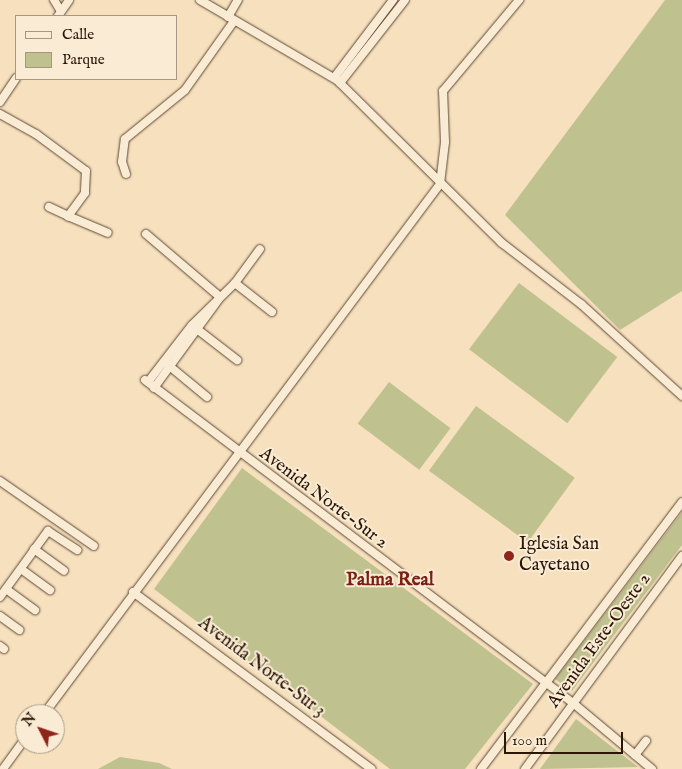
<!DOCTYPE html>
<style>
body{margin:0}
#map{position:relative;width:682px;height:769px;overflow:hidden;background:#f6e0bd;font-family:"IM FELL English",serif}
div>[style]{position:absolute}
.green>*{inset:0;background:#bfc18f;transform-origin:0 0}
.roads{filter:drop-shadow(0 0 1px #5e4834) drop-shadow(0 0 1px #5e4834)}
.street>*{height:8px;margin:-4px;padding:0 4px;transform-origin:4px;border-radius:4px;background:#f9ebd4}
.dots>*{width:14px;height:14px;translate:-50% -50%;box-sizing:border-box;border:2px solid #f9ebd4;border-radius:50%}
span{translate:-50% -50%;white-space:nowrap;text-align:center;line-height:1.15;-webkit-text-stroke:4px #f9ebd4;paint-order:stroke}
.street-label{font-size:18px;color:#2b1606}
.poi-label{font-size:18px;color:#2b1606}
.left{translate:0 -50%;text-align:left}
.neighbourhood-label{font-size:19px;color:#7a1f14;font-weight:700}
.legend{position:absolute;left:15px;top:15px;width:162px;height:65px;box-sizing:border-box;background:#f9ebd4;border:1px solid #a79682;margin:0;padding:6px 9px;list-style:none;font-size:15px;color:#2b1606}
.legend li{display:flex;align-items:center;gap:10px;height:25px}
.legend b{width:25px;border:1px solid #a79682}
.north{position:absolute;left:15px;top:704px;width:50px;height:50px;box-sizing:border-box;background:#f9ebd4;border:1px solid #a79682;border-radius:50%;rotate:311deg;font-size:14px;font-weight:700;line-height:20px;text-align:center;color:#2b1606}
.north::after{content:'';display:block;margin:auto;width:18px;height:22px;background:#8f2418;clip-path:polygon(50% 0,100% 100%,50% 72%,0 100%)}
.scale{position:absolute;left:504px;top:732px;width:119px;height:22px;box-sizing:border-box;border:2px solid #2b1606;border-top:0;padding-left:6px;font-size:15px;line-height:18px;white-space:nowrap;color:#2b1606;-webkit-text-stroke:4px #f9ebd4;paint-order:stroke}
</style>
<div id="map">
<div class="green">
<i style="clip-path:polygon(665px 0,682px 0,682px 291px,620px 330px,505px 215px)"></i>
<i style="left:519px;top:283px;width:123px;height:83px;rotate:37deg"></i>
<i style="left:389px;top:382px;width:77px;height:52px;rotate:37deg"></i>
<i style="left:476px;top:406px;width:122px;height:80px;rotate:36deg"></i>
<i style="clip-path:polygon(242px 468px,533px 684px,465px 769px,390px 769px,154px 589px)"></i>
<i style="clip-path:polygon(682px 512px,682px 545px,572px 691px,555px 679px)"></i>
<i style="clip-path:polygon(576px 719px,638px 767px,540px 769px)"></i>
<i style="clip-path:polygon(120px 757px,159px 763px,172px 769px,98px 769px)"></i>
</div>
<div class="roads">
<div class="street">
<i style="left:54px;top:0;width:13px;rotate:58deg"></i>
<i style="left:200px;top:0;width:159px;rotate:30.3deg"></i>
<i style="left:337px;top:80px;width:232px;rotate:44.7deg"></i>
<i style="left:502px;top:243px;width:100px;rotate:37.7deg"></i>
<i style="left:581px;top:304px;width:137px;rotate:42.3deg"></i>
<i style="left:58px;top:16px;width:19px;rotate:-55deg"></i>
<i style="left:228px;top:17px;width:20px;rotate:-60deg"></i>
<i style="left:334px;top:78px;width:98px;rotate:-52.9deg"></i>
<i style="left:340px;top:83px;width:105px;rotate:-51.9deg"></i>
<i style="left:0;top:102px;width:29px;rotate:-56deg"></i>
<i style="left:0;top:114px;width:41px;rotate:29.1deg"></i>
<i style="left:36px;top:134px;width:62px;rotate:36.5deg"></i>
<i style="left:86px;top:171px;width:22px;rotate:93deg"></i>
<i style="left:85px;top:193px;width:29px;rotate:126deg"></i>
<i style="left:68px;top:216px;width:43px;rotate:23deg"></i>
<i style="left:126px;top:174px;width:13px;rotate:-108deg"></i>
<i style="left:122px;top:162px;width:23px;rotate:-83deg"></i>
<i style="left:125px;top:139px;width:77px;rotate:-39.2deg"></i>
<i style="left:185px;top:90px;width:85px;rotate:-54.6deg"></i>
<i style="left:49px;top:207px;width:21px;rotate:25deg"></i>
<i style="left:146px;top:234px;width:97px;rotate:40.4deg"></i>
<i style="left:235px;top:283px;width:47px;rotate:38.1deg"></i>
<i style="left:193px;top:326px;width:56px;rotate:37.7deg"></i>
<i style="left:167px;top:364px;width:52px;rotate:39.5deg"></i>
<i style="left:145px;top:380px;width:536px;rotate:37.04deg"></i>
<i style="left:573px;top:703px;width:103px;rotate:39.9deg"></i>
<i style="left:148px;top:382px;width:72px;rotate:-52.3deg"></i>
<i style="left:192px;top:325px;width:60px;rotate:-44.3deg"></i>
<i style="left:235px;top:283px;width:42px;rotate:-53.7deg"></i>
<i style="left:154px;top:388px;width:110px;rotate:-53.9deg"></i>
<i style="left:0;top:481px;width:114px;rotate:34.7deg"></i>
<i style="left:34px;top:549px;width:37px;rotate:36deg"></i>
<i style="left:21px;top:569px;width:36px;rotate:36deg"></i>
<i style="left:6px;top:589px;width:36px;rotate:36deg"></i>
<i style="left:133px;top:592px;width:297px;rotate:36.6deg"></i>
<i style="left:0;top:597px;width:82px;rotate:-54deg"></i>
<i style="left:48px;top:531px;width:35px;rotate:33deg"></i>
<i style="left:0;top:616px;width:24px;rotate:36deg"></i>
<i style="left:0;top:646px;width:5px;rotate:37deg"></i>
<i style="left:44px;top:714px;width:662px;rotate:-53.23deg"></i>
<i style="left:440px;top:184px;width:42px;rotate:-83.2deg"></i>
<i style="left:445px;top:142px;width:51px;rotate:-92.2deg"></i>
<i style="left:443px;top:91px;width:119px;rotate:-50.1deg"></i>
<i style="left:635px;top:755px;width:18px;rotate:-52deg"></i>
<i style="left:3px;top:769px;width:37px;rotate:-54deg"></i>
<i style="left:481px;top:769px;width:334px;rotate:-53deg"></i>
<i style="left:525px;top:769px;width:265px;rotate:-53.6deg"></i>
</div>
</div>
<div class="dots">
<i style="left:509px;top:556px;background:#8f2418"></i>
</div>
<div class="street-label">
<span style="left:323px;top:499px;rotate:37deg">Avenida Norte-Sur 2</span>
<span style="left:600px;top:641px;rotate:-54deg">Avenida Este-Oeste 2</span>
<span style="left:261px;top:668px;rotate:37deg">Avenida Norte-Sur 3</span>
</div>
<div class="poi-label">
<span class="left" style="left:519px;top:556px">Iglesia San<br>Cayetano</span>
</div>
<div class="neighbourhood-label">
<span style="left:390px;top:581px">Palma Real</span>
</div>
<ul class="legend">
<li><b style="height:6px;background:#f9ebd4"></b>Calle</li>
<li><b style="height:14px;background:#bfc18f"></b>Parque</li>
</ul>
<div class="north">N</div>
<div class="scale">100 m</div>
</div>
